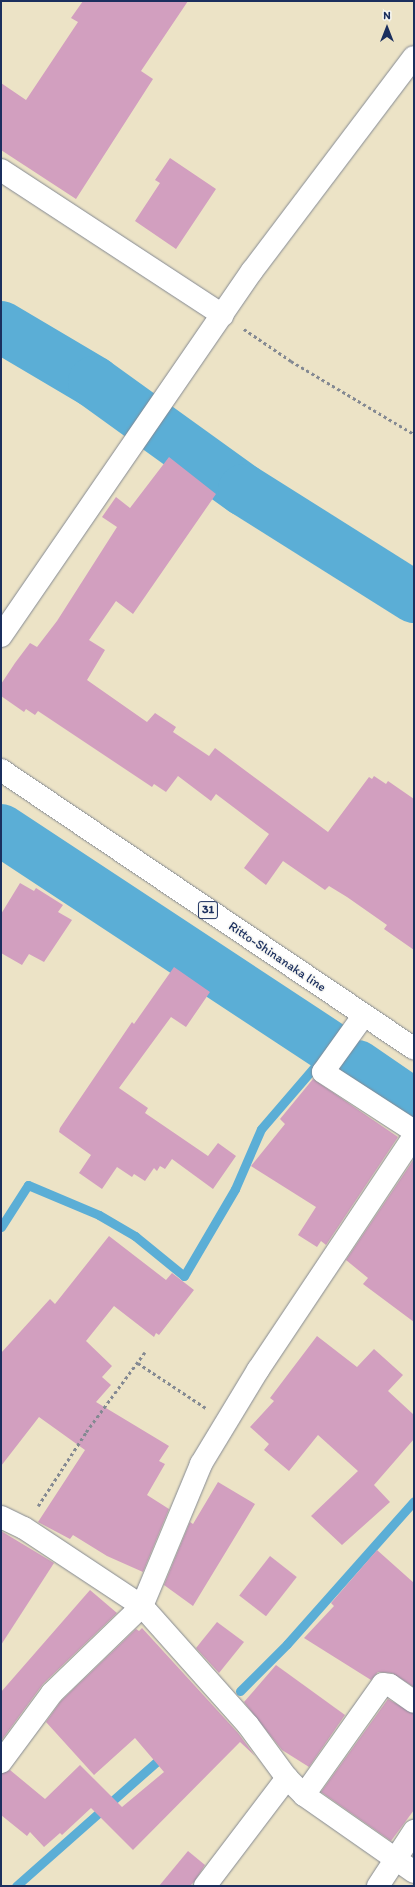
<!DOCTYPE html>
<style>
body{margin:0}
#map{position:relative;width:415px;height:1887px;overflow:hidden;background:#ece3c6;font-family:Itim,sans-serif}
div>[style]{position:absolute}
.stream>*{height:9px;margin:-4.5px;padding:0 4.5px;transform-origin:4.5px;border-radius:4.5px;background:#5baed6}
.river>*{height:52px;margin:-26px;padding:0 26px;transform-origin:26px;border-radius:26px;background:#5baed6}
.building>*{inset:0;background:#d29fbf;transform-origin:0 0}
.path>*{height:2.5px;margin-top:-1.25px;transform-origin:0;background:repeating-linear-gradient(90deg,#848992 0 3px,transparent 0 6px)}
.roads{filter:drop-shadow(0 0 1px #848992) drop-shadow(0 0 1px #848992)}
.minor>*{height:22px;margin:-11px;padding:0 11px;transform-origin:11px;border-radius:11px;background:#fff}
.major>*{height:22px;margin:-11px;padding:0 11px;transform-origin:11px;border-radius:11px;background:#fff}
span{translate:-50% -50%;white-space:nowrap;text-align:center;line-height:1.15;-webkit-text-stroke:3px #f6f6f2;paint-order:stroke}
.shield-label span{padding:1px 3px;background:#f6f6f2;border:1px solid;border-radius:3px;-webkit-text-stroke-width:0}
.shield-label{font-size:12px;color:#1b2f5e;font-weight:700}
.street-label{font-size:13px;color:#1b2f5e}
.frame{position:absolute;inset:0;border:2px solid #1b2f5e;pointer-events:none}
.north{position:absolute;left:367px;top:8px;width:40px;height:40px;-webkit-text-stroke:3px #f6f6f2;paint-order:stroke;rotate:0deg;font-size:11px;font-weight:700;line-height:16px;text-align:center;color:#1b2f5e}
.north::after{content:'';display:block;margin:auto;width:14px;height:18px;background:#1b2f5e;clip-path:polygon(50% 0,100% 100%,50% 72%,0 100%)}
</style>
<div id="map">
<div class="stream">
<i style="left:1px;top:1227px;width:50px;rotate:-57.3deg"></i>
<i style="left:28px;top:1185px;width:77px;rotate:22.9deg"></i>
<i style="left:99px;top:1215px;width:42px;rotate:30.3deg"></i>
<i style="left:135px;top:1236px;width:63px;rotate:39.2deg"></i>
<i style="left:184px;top:1276px;width:101px;rotate:-59.6deg"></i>
<i style="left:235px;top:1189px;width:65px;rotate:-66.6deg"></i>
<i style="left:261px;top:1129px;width:94px;rotate:-49.3deg"></i>
<i style="left:240px;top:1691px;width:66px;rotate:-45deg"></i>
<i style="left:287px;top:1644px;width:191px;rotate:-48.4deg"></i>
<i style="left:16px;top:1886px;width:198px;rotate:-41.5deg"></i>
</div>
<div class="river">
<i style="left:1px;top:327px;width:108px;rotate:30.6deg"></i>
<i style="left:94px;top:382px;width:185px;rotate:35.8deg"></i>
<i style="left:244px;top:490px;width:201px;rotate:32.2deg"></i>
<i style="left:1px;top:830px;width:398px;rotate:33.4deg"></i>
<i style="left:357px;top:1066px;width:69px;rotate:34.4deg"></i>
</div>
<div class="building">
<i style="clip-path:polygon(83px 1px,188px 1px,141px 71px,153px 79px,76px 199px,1px 150px,1px 83px,26px 100px,78px 22px,71px 18px)"></i>
<i style="clip-path:polygon(170px 158px,216px 189px,176px 249px,135px 221px,160px 183px,155px 180px)"></i>
<i style="clip-path:polygon(169px 457px,216px 494px,133px 614px,116px 601px,89px 640px,105px 650px,87px 680px,147px 722px,155px 713px,176px 727px,173px 732px,209px 756px,215px 748px,328px 832px,369px 777px,372px 779px,374px 776px,386px 784px,388px 781px,414px 799px,414px 950px,384px 929px,387px 925px,347px 897px,329px 886px,325px 890px,283px 861px,266px 885px,244px 868px,269px 834px,216px 794px,211px 801px,178px 776px,166px 792px,154px 784px,152px 787px,38px 711px,35px 715px,26px 709px,24px 712px,1px 696px,1px 684px,15px 663px,30px 643px,37px 647px,57px 621px,117px 527px,102px 517px,116px 497px,130px 508px)"></i>
<i style="clip-path:polygon(20px 883px,34px 891px,36px 888px,63px 905px,58px 912px,72px 920px,44px 962px,29px 954px,22px 965px,1px 953px,1px 914px)"></i>
<i style="clip-path:polygon(174px 967px,210px 992px,186px 1027px,171px 1017px,119px 1088px,148px 1108px,145px 1113px,208px 1156px,218px 1143px,236px 1156px,213px 1189px,172px 1159px,165px 1169px,160px 1166px,157px 1171px,154px 1168px,145px 1181px,134px 1174px,132px 1177px,117px 1167px,102px 1189px,79px 1173px,91px 1155px,59px 1132px,60px 1128px,132px 1022px,134px 1024px)"></i>
<i style="clip-path:polygon(313px 1079px,398px 1137px,326px 1245px,321px 1241px,317px 1247px,298px 1235px,316px 1207px,251px 1166px,285px 1124px,280px 1119px)"></i>
<i style="clip-path:polygon(414px 1159px,414px 1322px,363px 1284px,368px 1278px,346px 1260px)"></i>
<i style="clip-path:polygon(109px 1236px,166px 1280px,172px 1273px,194px 1290px,159px 1335px,156px 1333px,154px 1337px,114px 1306px,86px 1341px,112px 1366px,102px 1377px,111px 1385px,96px 1402px,169px 1446px,159px 1461px,165px 1464px,147px 1495px,169px 1509px,143px 1572px,107px 1556px,73px 1535px,70px 1539px,38px 1522px,85px 1450px,39px 1417px,1px 1466px,1px 1353px,50px 1299px,55px 1304px)"></i>
<i style="clip-path:polygon(317px 1336px,357px 1367px,374px 1349px,403px 1375px,388px 1391px,414px 1415px,414px 1439px,374px 1485px,390px 1502px,342px 1545px,311px 1516px,358px 1471px,318px 1435px,289px 1471px,264px 1450px,269px 1444px,250px 1427px,274px 1401px,270px 1398px)"></i>
<i style="clip-path:polygon(218px 1482px,255px 1504px,193px 1606px,164px 1585px,190px 1522px,193px 1524px)"></i>
<i style="clip-path:polygon(1px 1531px,54px 1563px,1px 1645px)"></i>
<i style="clip-path:polygon(377px 1550px,414px 1583px,414px 1687px,392px 1673px,378px 1672px,371px 1680px,304px 1638px,334px 1606px,331px 1603px)"></i>
<i style="left:270px;top:1556px;width:34px;height:50px;rotate:38deg"></i>
<i style="clip-path:polygon(90px 1590px,117px 1613px,43px 1684px,1px 1741px,1px 1692px)"></i>
<i style="clip-path:polygon(217px 1622px,244px 1642px,219px 1673px,196px 1648px)"></i>
<i style="clip-path:polygon(142px 1628px,238px 1733px,255px 1756px,240px 1742px,133px 1850px,91px 1808px,62px 1835px,60px 1833px,44px 1847px,30px 1832px,27px 1836px,1px 1815px,1px 1774px,10px 1770px,45px 1799px,80px 1765px,122px 1807px,164px 1772px,135px 1738px,94px 1775px,46px 1722px,61px 1701px,136px 1629px,139px 1631px)"></i>
<i style="clip-path:polygon(276px 1665px,345px 1715px,309px 1767px,282px 1750px,244px 1702px)"></i>
<i style="clip-path:polygon(388px 1699px,414px 1714px,414px 1810px,391px 1841px,321px 1792px)"></i>
<i style="clip-path:polygon(188px 1851px,205px 1865px,194px 1882px,190px 1886px,159px 1886px)"></i>
</div>
<div class="path">
<i style="left:244px;top:329px;width:57px;rotate:34.2deg"></i>
<i style="left:291px;top:361px;width:143px;rotate:30.7deg"></i>
<i style="left:138px;top:1363px;width:82px;rotate:33.5deg"></i>
<i style="left:38px;top:1506px;width:88px;rotate:-57deg"></i>
<i style="left:86px;top:1432px;width:99px;rotate:-53.6deg"></i>
</div>
<div class="roads">
<div class="minor">
<i style="left:1px;top:170px;width:265px;rotate:33.2deg"></i>
<i style="left:1px;top:636px;width:443px;rotate:-55.5deg"></i>
<i style="left:252px;top:271px;width:268px;rotate:-52.9deg"></i>
<i style="left:364px;top:1015px;width:70px;rotate:125.7deg"></i>
<i style="left:323px;top:1072px;width:108px;rotate:33deg"></i>
<i style="left:1px;top:1517px;width:25px;rotate:26deg"></i>
<i style="left:24px;top:1528px;width:141px;rotate:33.5deg"></i>
<i style="left:142px;top:1606px;width:159px;rotate:48.3deg"></i>
<i style="left:248px;top:1725px;width:66px;rotate:53.7deg"></i>
<i style="left:287px;top:1778px;width:24px;rotate:45deg"></i>
<i style="left:304px;top:1795px;width:134px;rotate:35deg"></i>
<i style="left:1px;top:1762px;width:86px;rotate:-53.5deg"></i>
<i style="left:52px;top:1693px;width:125px;rotate:-44deg"></i>
<i style="left:142px;top:1606px;width:154px;rotate:-67.4deg"></i>
<i style="left:201px;top:1464px;width:110px;rotate:-58.8deg"></i>
<i style="left:258px;top:1370px;width:281px;rotate:-56.3deg"></i>
<i style="left:304px;top:1795px;width:136px;rotate:-54.6deg"></i>
<i style="left:383px;top:1684px;width:7px;rotate:8deg"></i>
<i style="left:390px;top:1685px;width:29px;rotate:35deg"></i>
<i style="left:205px;top:1886px;width:136px;rotate:-52.8deg"></i>
<i style="left:378px;top:1886px;width:66px;rotate:-56.8deg"></i>
</div>
<div class="major">
<i style="left:1px;top:770px;width:498px;rotate:34deg"></i>
</div>
</div>
<div class="shield-label">
<span style="left:208px;top:910px">31</span>
</div>
<div class="street-label">
<span style="left:277px;top:957px;rotate:34deg">Ritto-Shinanaka line</span>
</div>
<div class="frame"></div>
<div class="north">N</div>
</div>
